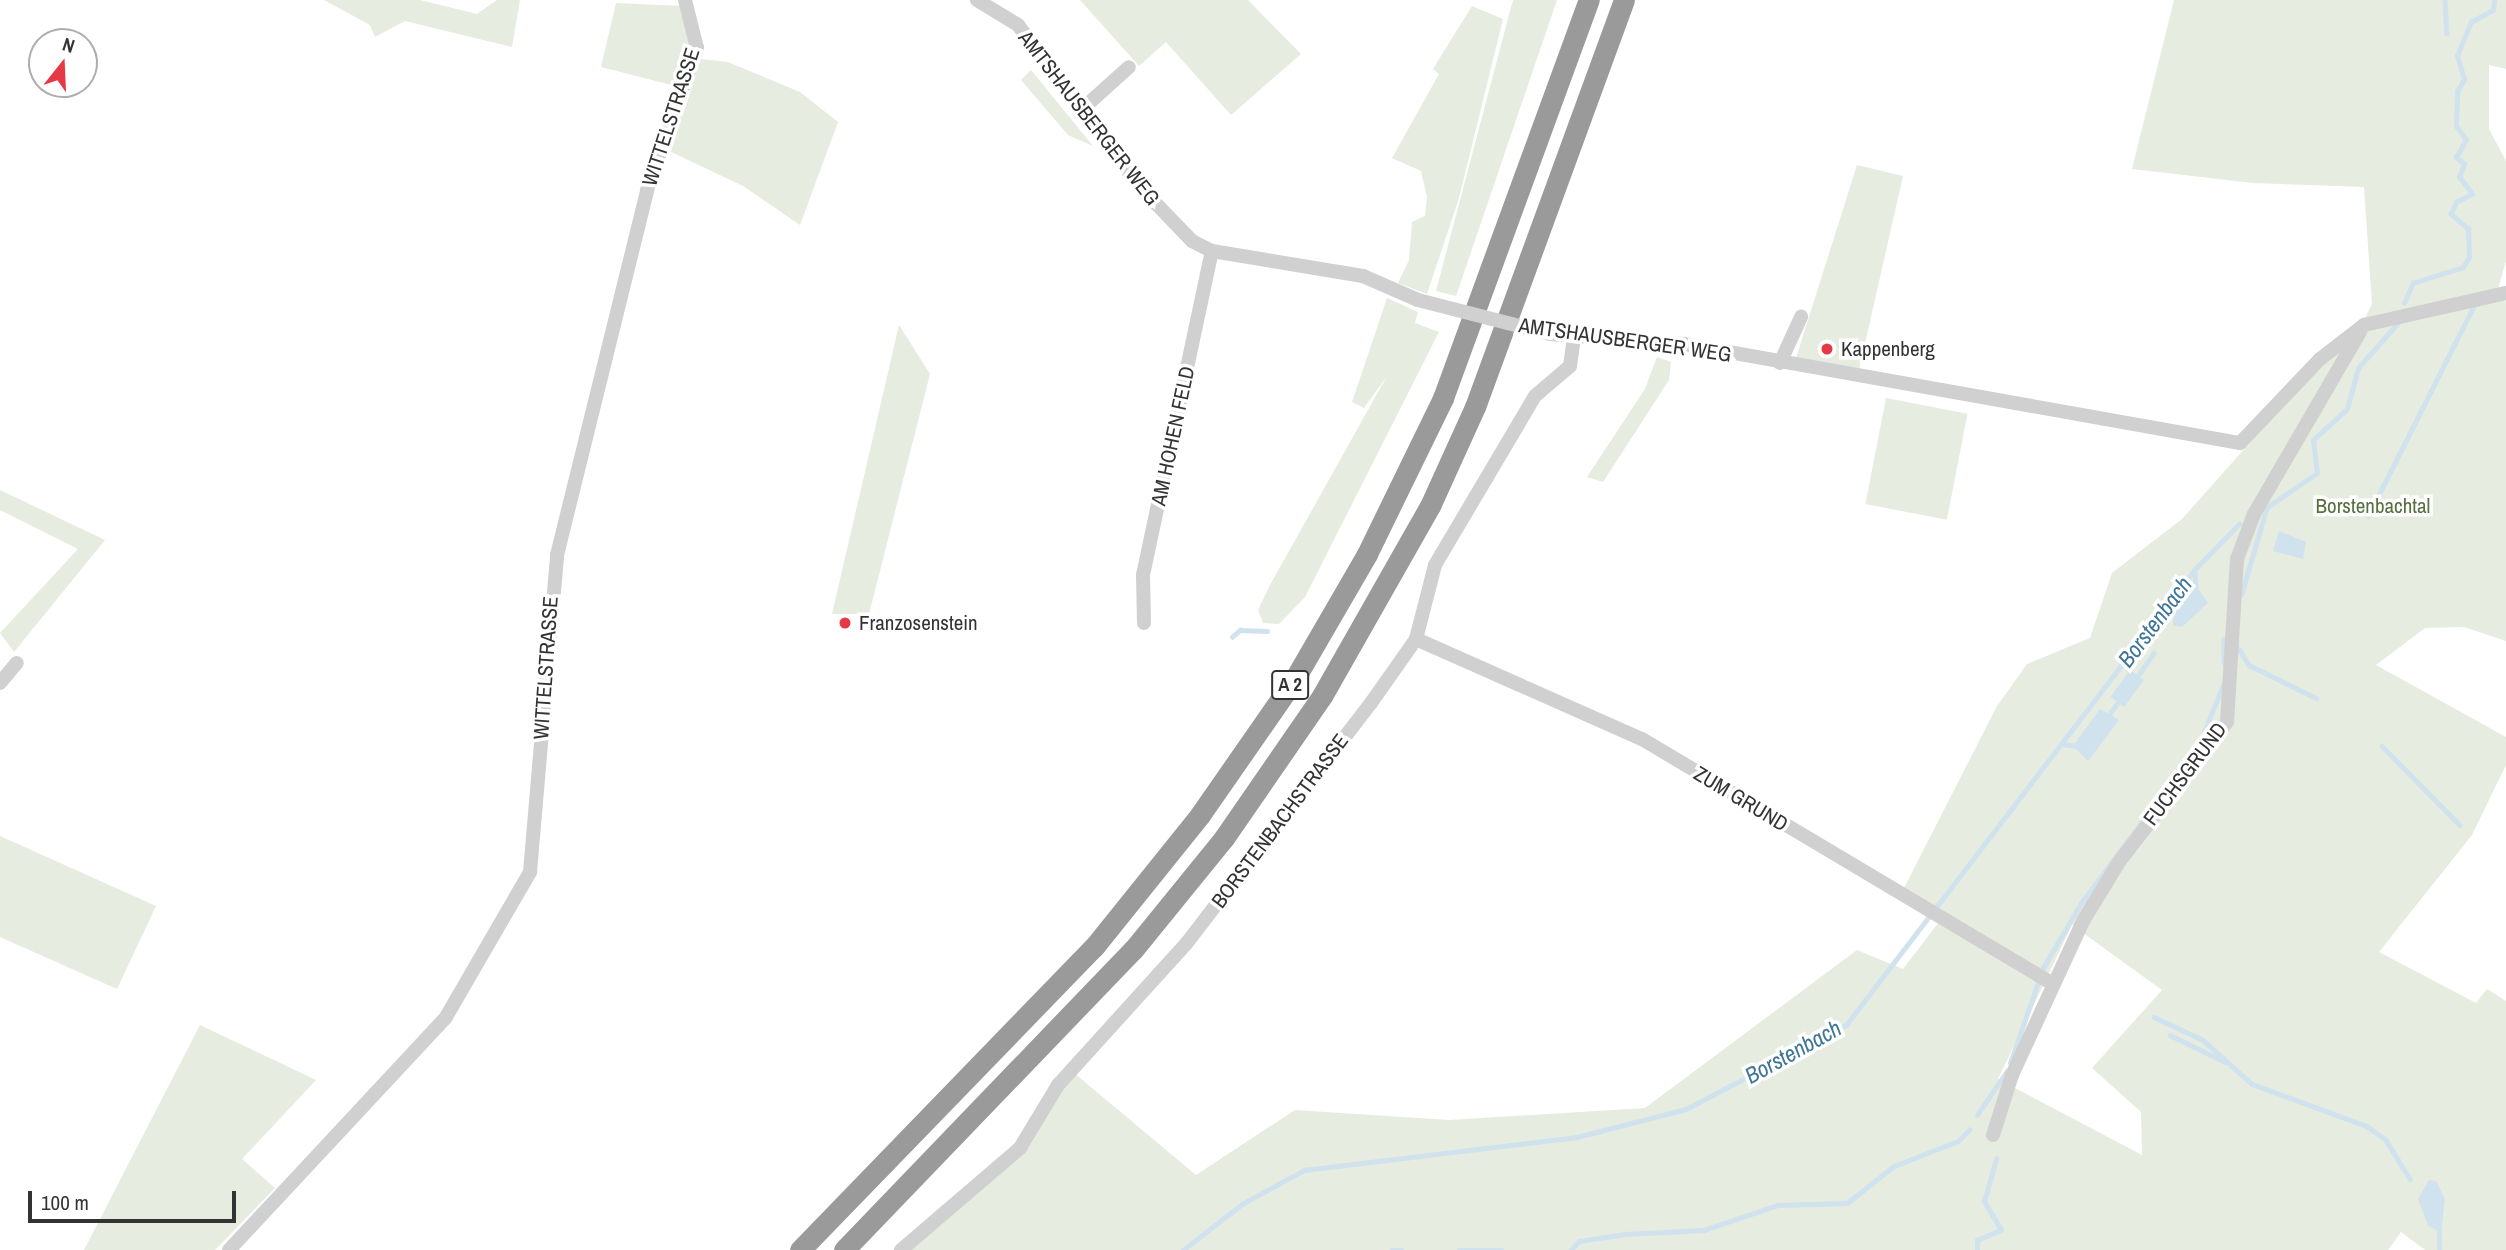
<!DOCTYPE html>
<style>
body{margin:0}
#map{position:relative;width:2506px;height:1250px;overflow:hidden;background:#fff;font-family:"Archivo Narrow",sans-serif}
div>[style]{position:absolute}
.green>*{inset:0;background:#e6ecdf;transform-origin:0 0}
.water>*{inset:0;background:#cfe2ee;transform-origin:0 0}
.stream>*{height:4.5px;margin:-2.25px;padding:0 2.25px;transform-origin:2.25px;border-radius:2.25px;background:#cfe2ee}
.minor>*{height:14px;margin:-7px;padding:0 7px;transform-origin:7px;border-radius:7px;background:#d0d0d0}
.highway>*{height:21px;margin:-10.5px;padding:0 10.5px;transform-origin:10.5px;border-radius:10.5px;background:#9a9a9a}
.minor-bridge>*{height:14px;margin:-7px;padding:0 7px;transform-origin:7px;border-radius:7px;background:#d0d0d0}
.dots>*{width:19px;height:19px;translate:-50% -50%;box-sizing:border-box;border:4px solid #fff;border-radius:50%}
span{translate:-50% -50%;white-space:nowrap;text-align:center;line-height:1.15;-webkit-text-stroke:7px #fff;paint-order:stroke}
.shield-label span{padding:2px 5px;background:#fff;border:2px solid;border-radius:5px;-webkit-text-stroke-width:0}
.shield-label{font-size:19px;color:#333;font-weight:700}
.street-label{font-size:21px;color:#333}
.poi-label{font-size:21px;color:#333}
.left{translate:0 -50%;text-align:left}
.park-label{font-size:21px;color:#56703f}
.water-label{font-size:23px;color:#3f7597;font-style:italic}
.north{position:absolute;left:28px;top:28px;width:70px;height:70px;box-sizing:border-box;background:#fff;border:2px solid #adadad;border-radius:50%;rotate:18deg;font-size:19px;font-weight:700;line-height:28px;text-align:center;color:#333}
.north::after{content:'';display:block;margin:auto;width:24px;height:32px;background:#e63946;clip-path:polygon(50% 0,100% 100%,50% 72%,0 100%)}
.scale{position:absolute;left:28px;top:1191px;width:208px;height:32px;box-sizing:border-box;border:4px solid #333;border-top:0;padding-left:9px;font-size:21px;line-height:24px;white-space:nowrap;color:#333;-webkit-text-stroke:5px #fff;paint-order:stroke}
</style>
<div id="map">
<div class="green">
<i style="clip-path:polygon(324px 0,420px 0,477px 14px,497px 0,520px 0,512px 47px,405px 21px,375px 37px,370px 25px)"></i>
<i style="clip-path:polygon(1080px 0,1248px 0,1301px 54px,1231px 115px,1166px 42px,1139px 66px)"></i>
<i style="clip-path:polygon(1513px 0,1557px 0,1456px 296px,1436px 291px)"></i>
<i style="clip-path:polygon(evenodd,2174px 0,2506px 0,2506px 69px,2489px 65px,2489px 129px,2506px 161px,2506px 261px,2498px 289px,2506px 302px,2506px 641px,2464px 627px,2425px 628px,2376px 665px,2506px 737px,2506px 765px,2472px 835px,2379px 952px,2476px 1003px,2487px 989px,2506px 1001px,2506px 1250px,2425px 1250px,2401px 1232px,2388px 1250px,907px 1250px,1018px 1156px,1074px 1073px,1196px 1175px,1295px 1110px,1449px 1120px,1645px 1108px,1857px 950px,1903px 969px,1942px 918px,1902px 892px,1997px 706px,2027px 664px,2090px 638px,2112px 573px,2182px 519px,2319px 365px,2359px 330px,2372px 304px,2364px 187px,2253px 183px,2132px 169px,2174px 0,2072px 925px,2162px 990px,2092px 1068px,2141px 1112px,2142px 1155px,1998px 1079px,2072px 925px)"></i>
<i style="clip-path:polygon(616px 3px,683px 6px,700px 59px,728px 62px,800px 92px,838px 122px,800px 225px,743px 186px,667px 150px,691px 90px,601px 67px)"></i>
<i style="clip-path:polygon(1472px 6px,1503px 19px,1459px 198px,1427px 294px,1398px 283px,1409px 260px,1412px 222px,1425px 216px,1427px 197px,1421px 171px,1392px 158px,1439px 74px,1433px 69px)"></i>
<i style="clip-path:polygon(1031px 70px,1093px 146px,1068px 135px,1021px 80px)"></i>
<i style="clip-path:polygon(1857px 165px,1903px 176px,1859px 370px,1796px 358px)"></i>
<i style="clip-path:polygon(1387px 298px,1418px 312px,1415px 323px,1439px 332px,1305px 597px,1279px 624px,1263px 623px,1258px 610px,1270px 585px,1387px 376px,1364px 408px,1352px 402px)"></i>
<i style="clip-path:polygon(899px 325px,930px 374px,869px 614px,832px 614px)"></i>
<i style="clip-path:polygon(1657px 357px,1671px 362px,1669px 380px,1603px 482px,1587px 477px,1645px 389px)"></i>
<i style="left:1886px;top:398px;width:83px;height:108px;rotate:11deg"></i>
<i style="clip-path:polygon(0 490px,105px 540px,14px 652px,0 633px,78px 549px,0 510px)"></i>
<i style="clip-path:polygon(0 836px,156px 906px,117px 989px,0 937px)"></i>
<i style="clip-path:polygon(200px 1025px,316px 1080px,242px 1159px,275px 1188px,215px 1250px,84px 1250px)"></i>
</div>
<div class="water">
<i style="clip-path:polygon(2279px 531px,2306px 542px,2303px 559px,2273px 551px)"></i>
<i style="clip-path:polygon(2199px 590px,2208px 603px,2182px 627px,2173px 625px,2174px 610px,2189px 591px)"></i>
<i style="left:2130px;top:670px;width:17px;height:33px;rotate:36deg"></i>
<i style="clip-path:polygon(2100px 709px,2119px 720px,2088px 761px,2073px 746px)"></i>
<i style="clip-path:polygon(2429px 1180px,2436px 1181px,2445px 1199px,2441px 1232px,2428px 1226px,2418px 1199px)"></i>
</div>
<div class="stream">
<i style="left:2445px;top:0;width:33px;rotate:87deg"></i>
<i style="left:2404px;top:303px;width:22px;rotate:-66deg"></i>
<i style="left:2413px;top:283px;width:52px;rotate:-17.7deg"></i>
<i style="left:2463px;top:267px;width:12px;rotate:-59deg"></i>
<i style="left:2469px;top:257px;width:28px;rotate:-92deg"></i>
<i style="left:2468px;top:229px;width:23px;rotate:-139deg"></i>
<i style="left:2451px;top:214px;width:13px;rotate:-67deg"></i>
<i style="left:2456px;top:202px;width:18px;rotate:-27deg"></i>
<i style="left:2472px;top:194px;width:21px;rotate:-127deg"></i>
<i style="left:2459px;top:177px;width:14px;rotate:-69deg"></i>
<i style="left:2464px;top:164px;width:11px;rotate:-139deg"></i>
<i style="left:2456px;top:157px;width:20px;rotate:-60deg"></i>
<i style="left:2466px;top:140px;width:17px;rotate:-126deg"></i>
<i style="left:2456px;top:126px;width:35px;rotate:-88deg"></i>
<i style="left:2457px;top:91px;width:13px;rotate:-58deg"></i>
<i style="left:2464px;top:80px;width:25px;rotate:-106deg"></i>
<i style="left:2457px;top:56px;width:37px;rotate:-68deg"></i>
<i style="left:2471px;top:22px;width:25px;rotate:-29deg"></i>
<i style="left:2493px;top:10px;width:10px;rotate:-84deg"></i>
<i style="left:2263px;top:510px;width:65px;rotate:-34.4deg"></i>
<i style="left:2317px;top:473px;width:33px;rotate:-97deg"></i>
<i style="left:2313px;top:440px;width:46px;rotate:-42.4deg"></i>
<i style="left:2347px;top:409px;width:42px;rotate:-75deg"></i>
<i style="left:2358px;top:368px;width:59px;rotate:-48.4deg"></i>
<i style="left:2368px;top:516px;width:236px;rotate:-63.3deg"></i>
<i style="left:2195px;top:570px;width:25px;rotate:88deg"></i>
<i style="left:2241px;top:595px;width:89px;rotate:-73.6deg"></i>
<i style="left:1232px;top:637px;width:11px;rotate:-41deg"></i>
<i style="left:1240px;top:630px;width:27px;rotate:2deg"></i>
<i style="left:2224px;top:639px;width:23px;rotate:90deg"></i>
<i style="left:2239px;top:649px;width:19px;rotate:58deg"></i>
<i style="left:2249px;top:665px;width:75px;rotate:26.2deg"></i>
<i style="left:2137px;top:677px;width:29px;rotate:-55deg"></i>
<i style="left:2107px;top:717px;width:20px;rotate:-53deg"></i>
<i style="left:2062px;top:744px;width:16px;rotate:7deg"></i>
<i style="left:2382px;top:746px;width:111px;rotate:45.4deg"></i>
<i style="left:2195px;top:754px;width:74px;rotate:-67.9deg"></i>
<i style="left:2154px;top:1017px;width:54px;rotate:25.1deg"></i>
<i style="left:2203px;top:1040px;width:66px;rotate:41.9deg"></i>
<i style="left:2252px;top:1084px;width:122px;rotate:20.1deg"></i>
<i style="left:2367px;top:1126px;width:24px;rotate:36deg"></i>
<i style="left:2386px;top:1140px;width:46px;rotate:58.4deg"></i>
<i style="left:2170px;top:1035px;width:61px;rotate:26.1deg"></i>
<i style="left:2010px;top:1063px;width:101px;rotate:-70.8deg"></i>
<i style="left:2043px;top:968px;width:75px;rotate:-59.7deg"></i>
<i style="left:2081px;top:903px;width:140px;rotate:-53.1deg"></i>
<i style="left:1977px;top:1115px;width:53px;rotate:-55.7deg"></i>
<i style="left:2439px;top:1227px;width:23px;rotate:88deg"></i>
<i style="left:1183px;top:1250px;width:75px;rotate:-37.9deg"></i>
<i style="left:1242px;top:1204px;width:71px;rotate:-28.7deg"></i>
<i style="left:1304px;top:1170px;width:275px;rotate:-6.9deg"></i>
<i style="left:1577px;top:1137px;width:113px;rotate:-14.4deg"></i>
<i style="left:1686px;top:1109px;width:181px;rotate:-27.7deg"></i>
<i style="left:1846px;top:1025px;width:574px;rotate:-52.57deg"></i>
<i style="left:2195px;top:569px;width:63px;rotate:-45.6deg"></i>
<i style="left:1392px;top:1250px;width:10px"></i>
<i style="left:1459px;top:1250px;width:43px"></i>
<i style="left:1571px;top:1250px;width:12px;rotate:-48deg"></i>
<i style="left:1579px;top:1241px;width:48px;rotate:-8.5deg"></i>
<i style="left:1626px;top:1234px;width:78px;rotate:-2.9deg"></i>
<i style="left:1704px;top:1230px;width:78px;rotate:-18.7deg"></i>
<i style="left:1778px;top:1205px;width:69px;rotate:-1.7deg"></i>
<i style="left:1847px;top:1203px;width:60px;rotate:-38.2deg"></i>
<i style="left:1894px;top:1166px;width:69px;rotate:-21.3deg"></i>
<i style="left:1958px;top:1141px;width:16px;rotate:-45deg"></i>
<i style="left:1977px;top:1250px;width:10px;rotate:-90deg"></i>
<i style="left:1977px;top:1240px;width:26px;rotate:-23deg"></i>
<i style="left:2001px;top:1230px;width:33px;rotate:-121deg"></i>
<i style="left:1984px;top:1202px;width:45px;rotate:-74.4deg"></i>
</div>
<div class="minor">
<i style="left:977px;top:0;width:48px;rotate:31.4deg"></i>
<i style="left:1018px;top:25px;width:200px;rotate:53.1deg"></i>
<i style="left:1138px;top:185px;width:78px;rotate:46deg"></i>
<i style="left:1192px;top:241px;width:22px;rotate:27deg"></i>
<i style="left:1212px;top:251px;width:153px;rotate:9.4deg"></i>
<i style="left:1363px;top:276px;width:60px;rotate:23.6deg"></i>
<i style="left:1079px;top:112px;width:67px;rotate:-42deg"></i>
<i style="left:1550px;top:334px;width:134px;rotate:4.3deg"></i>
<i style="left:1684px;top:344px;width:565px;rotate:10.1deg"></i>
<i style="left:2240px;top:443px;width:116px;rotate:-46.4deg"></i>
<i style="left:2320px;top:359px;width:56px;rotate:-37.7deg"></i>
<i style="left:2364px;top:325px;width:146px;rotate:-12.7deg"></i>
<i style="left:1780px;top:363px;width:51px;rotate:-65.5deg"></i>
<i style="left:1144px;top:623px;width:48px;rotate:-91.2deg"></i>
<i style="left:1143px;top:575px;width:331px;rotate:-78deg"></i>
<i style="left:1416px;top:639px;width:247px;rotate:23.9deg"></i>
<i style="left:1642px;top:739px;width:477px;rotate:30.8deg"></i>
<i style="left:0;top:683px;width:26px;rotate:-50deg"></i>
<i style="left:1993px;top:1135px;width:63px;rotate:-72.4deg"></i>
<i style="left:2012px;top:1075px;width:170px;rotate:-65.2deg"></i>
<i style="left:2083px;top:921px;width:69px;rotate:-58.6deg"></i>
<i style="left:2119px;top:862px;width:177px;rotate:-52.4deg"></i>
<i style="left:2227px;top:722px;width:163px;rotate:-86.5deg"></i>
<i style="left:2237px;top:559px;width:48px;rotate:-69.3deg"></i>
<i style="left:2254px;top:514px;width:211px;rotate:-59.8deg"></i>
<i style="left:229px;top:1250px;width:318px;rotate:-47deg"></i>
<i style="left:446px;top:1017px;width:168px;rotate:-59.9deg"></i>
<i style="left:530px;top:872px;width:318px;rotate:-85.1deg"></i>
<i style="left:557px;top:555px;width:376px;rotate:-76.1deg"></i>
<i style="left:647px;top:190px;width:151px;rotate:-70.6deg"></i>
<i style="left:697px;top:48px;width:49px;rotate:-104deg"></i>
<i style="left:901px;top:1250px;width:157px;rotate:-40.6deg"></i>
<i style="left:1020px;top:1148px;width:74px;rotate:-58.9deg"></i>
<i style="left:1058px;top:1085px;width:190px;rotate:-47.8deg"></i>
<i style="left:1186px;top:944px;width:304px;rotate:-52.5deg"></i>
<i style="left:1371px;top:703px;width:78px;rotate:-54.9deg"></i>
<i style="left:1416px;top:639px;width:76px;rotate:-75.6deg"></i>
<i style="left:1435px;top:565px;width:196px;rotate:-59.4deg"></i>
<i style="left:1535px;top:396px;width:46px;rotate:-40.6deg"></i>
<i style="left:1570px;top:366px;width:29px;rotate:-82deg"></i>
</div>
<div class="highway">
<i style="left:800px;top:1250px;width:422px;rotate:-45.9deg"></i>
<i style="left:1094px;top:947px;width:169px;rotate:-51.2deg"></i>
<i style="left:1200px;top:815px;width:165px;rotate:-55.2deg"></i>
<i style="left:1294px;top:680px;width:146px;rotate:-59.9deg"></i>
<i style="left:1367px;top:554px;width:174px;rotate:-64deg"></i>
<i style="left:1443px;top:398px;width:424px;rotate:-69.9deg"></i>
<i style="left:844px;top:1250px;width:417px;rotate:-46.1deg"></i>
<i style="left:1133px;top:950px;width:144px;rotate:-50.9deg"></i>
<i style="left:1224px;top:838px;width:173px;rotate:-55.4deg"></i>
<i style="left:1322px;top:696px;width:219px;rotate:-60.4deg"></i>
<i style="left:1430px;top:506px;width:109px;rotate:-65.6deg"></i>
<i style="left:1475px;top:407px;width:433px;rotate:-69.9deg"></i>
</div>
<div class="minor-bridge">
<i style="left:1418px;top:300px;width:136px;rotate:14.4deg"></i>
</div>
<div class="dots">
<i style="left:1827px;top:349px;background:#e63946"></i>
<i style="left:845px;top:623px;background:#e63946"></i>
</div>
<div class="shield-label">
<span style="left:1290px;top:685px">A 2</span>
</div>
<div class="street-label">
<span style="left:671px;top:117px;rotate:-72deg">WITTELSTRASSE</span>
<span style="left:1089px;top:118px;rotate:52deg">AMTSHAUSBERGER WEG</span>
<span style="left:1625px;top:340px;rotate:8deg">AMTSHAUSBERGER WEG</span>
<span style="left:1173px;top:436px;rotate:-78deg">AM HOHEN FELD</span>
<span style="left:546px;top:668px;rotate:-86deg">WITTELSTRASSE</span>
<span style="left:2185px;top:774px;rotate:-53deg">FUCHSGRUND</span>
<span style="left:1741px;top:799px;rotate:31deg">ZUM GRUND</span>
<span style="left:1280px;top:821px;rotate:-53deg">BORSTENBACHSTRASSE</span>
</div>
<div class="poi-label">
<span class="left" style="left:1841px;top:349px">Kappenberg</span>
<span class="left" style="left:859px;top:623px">Franzosenstein</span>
</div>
<div class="park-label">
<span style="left:2373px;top:506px">Borstenbachtal</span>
</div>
<div class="water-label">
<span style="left:2155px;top:622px;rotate:-53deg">Borstenbach</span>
<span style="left:1793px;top:1052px;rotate:-29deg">Borstenbach</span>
</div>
<div class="north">N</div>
<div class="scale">100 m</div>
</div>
